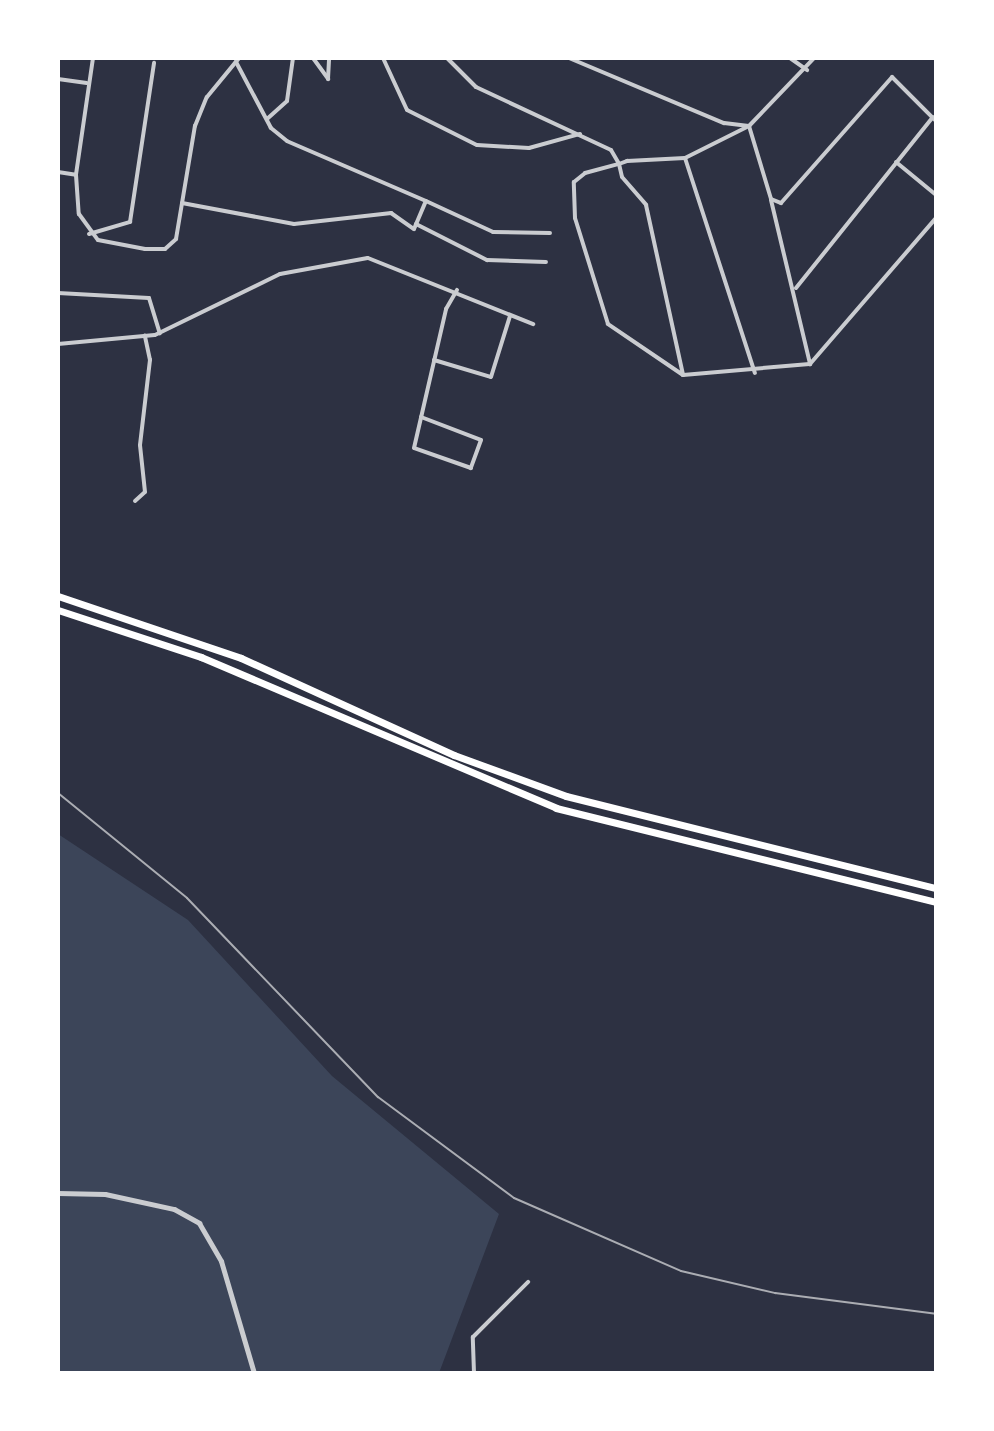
<!DOCTYPE html>
<style>
body{margin:0}
#map{position:relative;width:994px;height:1431px;overflow:hidden;background:#2d3142;font-family:Montserrat,sans-serif}
div>[style]{position:absolute}
.green>*{inset:0;background:#3c4559}
.minor>*{height:4px;margin:-2px;padding:0 2px;transform-origin:2px;border-radius:2px;background:#caccd0}
.tertiary>*{height:5px;margin:-2.5px;padding:0 2.5px;transform-origin:2.5px;border-radius:2.5px;background:#caccd0}
.motorway>*{height:7px;margin:-3.5px;padding:0 3.5px;transform-origin:3.5px;border-radius:3.5px;background:#fff}
.rail>*{height:2px;margin:-1px;padding:0 1px;transform-origin:1px;border-radius:1px;background:#abadb3}
span{translate:-50% -50%;white-space:nowrap;text-align:center;line-height:1.15;-webkit-text-stroke:7px #fff;paint-order:stroke}
.frame{position:absolute;inset:0;border:60px solid #fff;pointer-events:none}
</style>
<div id="map">
<div class="green">
<i style="clip-path:polygon(58px 834px,188px 920px,332px 1076px,499px 1214px,439px 1373px,58px 1373px)"></i>
</div>
<div class="minor">
<i style="left:93px;top:58px;width:118px;rotate:98.3deg"></i>
<i style="left:76px;top:175px;width:39px;rotate:86deg"></i>
<i style="left:79px;top:214px;width:32px;rotate:54deg"></i>
<i style="left:98px;top:240px;width:48px;rotate:10.8deg"></i>
<i style="left:145px;top:249px;width:20px"></i>
<i style="left:165px;top:249px;width:15px;rotate:-42deg"></i>
<i style="left:176px;top:239px;width:115px;rotate:-80.5deg"></i>
<i style="left:195px;top:126px;width:31px;rotate:-68deg"></i>
<i style="left:207px;top:97px;width:50px;rotate:-50.6deg"></i>
<i style="left:143px;top:58px;width:20px"></i>
<i style="left:313px;top:58px;width:26px;rotate:54deg"></i>
<i style="left:328px;top:79px;width:21px;rotate:-87deg"></i>
<i style="left:383px;top:58px;width:57px;rotate:65.2deg"></i>
<i style="left:407px;top:110px;width:78px;rotate:26.6deg"></i>
<i style="left:477px;top:145px;width:52px;rotate:3.3deg"></i>
<i style="left:529px;top:148px;width:53px;rotate:-15.4deg"></i>
<i style="left:447px;top:58px;width:41px;rotate:45deg"></i>
<i style="left:476px;top:87px;width:149px;rotate:25deg"></i>
<i style="left:611px;top:150px;width:16px;rotate:60deg"></i>
<i style="left:619px;top:164px;width:13px;rotate:77deg"></i>
<i style="left:622px;top:177px;width:37px;rotate:49deg"></i>
<i style="left:646px;top:205px;width:174px;rotate:77.7deg"></i>
<i style="left:683px;top:375px;width:91px;rotate:-145.8deg"></i>
<i style="left:608px;top:324px;width:111px;rotate:-107.3deg"></i>
<i style="left:575px;top:218px;width:36px;rotate:-92deg"></i>
<i style="left:574px;top:182px;width:14px;rotate:-39deg"></i>
<i style="left:585px;top:173px;width:35px;rotate:-15deg"></i>
<i style="left:619px;top:164px;width:9px;rotate:-21deg"></i>
<i style="left:627px;top:161px;width:58px;rotate:-3deg"></i>
<i style="left:685px;top:158px;width:72px;rotate:-26.6deg"></i>
<i style="left:749px;top:126px;width:76px;rotate:73.2deg"></i>
<i style="left:771px;top:199px;width:11px;rotate:22deg"></i>
<i style="left:781px;top:203px;width:168px;rotate:-48.6deg"></i>
<i style="left:892px;top:77px;width:62px;rotate:45deg"></i>
<i style="left:569px;top:58px;width:168px;rotate:22.8deg"></i>
<i style="left:724px;top:123px;width:25px;rotate:7deg"></i>
<i style="left:749px;top:126px;width:94px;rotate:-46.3deg"></i>
<i style="left:790px;top:58px;width:21px;rotate:35deg"></i>
<i style="left:58px;top:79px;width:29px;rotate:8deg"></i>
<i style="left:267px;top:119px;width:27px;rotate:-42deg"></i>
<i style="left:287px;top:101px;width:43px;rotate:-82.1deg"></i>
<i style="left:685px;top:158px;width:226px;rotate:72deg"></i>
<i style="left:896px;top:162px;width:52px;rotate:39.5deg"></i>
<i style="left:58px;top:172px;width:18px;rotate:9deg"></i>
<i style="left:771px;top:200px;width:169px;rotate:76.6deg"></i>
<i style="left:810px;top:364px;width:193px;rotate:-49.2deg"></i>
<i style="left:426px;top:201px;width:74px;rotate:24.8deg"></i>
<i style="left:493px;top:232px;width:57px;rotate:1deg"></i>
<i style="left:182px;top:203px;width:114px;rotate:10.6deg"></i>
<i style="left:294px;top:224px;width:98px;rotate:-6.5deg"></i>
<i style="left:391px;top:213px;width:28px;rotate:35deg"></i>
<i style="left:414px;top:229px;width:30px;rotate:-67deg"></i>
<i style="left:426px;top:201px;width:151px;rotate:-156.7deg"></i>
<i style="left:287px;top:141px;width:21px;rotate:-141deg"></i>
<i style="left:271px;top:128px;width:75px;rotate:-117.9deg"></i>
<i style="left:416px;top:224px;width:80px;rotate:26.9deg"></i>
<i style="left:487px;top:260px;width:59px;rotate:1.9deg"></i>
<i style="left:89px;top:234px;width:43px;rotate:-16.3deg"></i>
<i style="left:130px;top:222px;width:161px;rotate:-81.4deg"></i>
<i style="left:796px;top:288px;width:219px;rotate:-51.3deg"></i>
<i style="left:58px;top:293px;width:91px;rotate:3.1deg"></i>
<i style="left:149px;top:298px;width:37px;rotate:73deg"></i>
<i style="left:58px;top:344px;width:97px;rotate:-5.3deg"></i>
<i style="left:155px;top:335px;width:139px;rotate:-26deg"></i>
<i style="left:280px;top:274px;width:89px;rotate:-10.3deg"></i>
<i style="left:368px;top:258px;width:178px;rotate:21.8deg"></i>
<i style="left:434px;top:360px;width:59px;rotate:16.6deg"></i>
<i style="left:491px;top:377px;width:64px;rotate:-72.7deg"></i>
<i style="left:683px;top:375px;width:127px;rotate:-5deg"></i>
<i style="left:421px;top:417px;width:64px;rotate:21deg"></i>
<i style="left:481px;top:440px;width:30px;rotate:110deg"></i>
<i style="left:471px;top:468px;width:60px;rotate:-160.7deg"></i>
<i style="left:414px;top:448px;width:143px;rotate:-77deg"></i>
<i style="left:446px;top:309px;width:22px;rotate:-60deg"></i>
<i style="left:135px;top:501px;width:13px;rotate:-42deg"></i>
<i style="left:145px;top:492px;width:47px;rotate:-96.1deg"></i>
<i style="left:140px;top:445px;width:86px;rotate:-83.3deg"></i>
<i style="left:150px;top:360px;width:25px;rotate:-102deg"></i>
<i style="left:474px;top:1373px;width:36px;rotate:-92deg"></i>
<i style="left:473px;top:1337px;width:78px;rotate:-45deg"></i>
</div>
<div class="tertiary">
<i style="left:58px;top:1193px;width:47px;rotate:1.2deg"></i>
<i style="left:105px;top:1194px;width:71px;rotate:12.3deg"></i>
<i style="left:174px;top:1209px;width:29px;rotate:29deg"></i>
<i style="left:199px;top:1223px;width:44px;rotate:59.9deg"></i>
<i style="left:221px;top:1261px;width:117px;rotate:73.6deg"></i>
</div>
<div class="motorway">
<i style="left:58px;top:596px;width:193px;rotate:18.7deg"></i>
<i style="left:241px;top:658px;width:234px;rotate:24.5deg"></i>
<i style="left:454px;top:755px;width:119px;rotate:20.1deg"></i>
<i style="left:566px;top:796px;width:381px;rotate:14deg"></i>
<i style="left:58px;top:610px;width:151px;rotate:18.2deg"></i>
<i style="left:201px;top:657px;width:386px;rotate:23deg"></i>
<i style="left:556px;top:808px;width:391px;rotate:13.9deg"></i>
</div>
<div class="rail">
<i style="left:58px;top:793px;width:166px;rotate:39.1deg"></i>
<i style="left:187px;top:898px;width:276px;rotate:46.2deg"></i>
<i style="left:378px;top:1097px;width:169px;rotate:36.6deg"></i>
<i style="left:514px;top:1198px;width:182px;rotate:23.6deg"></i>
<i style="left:681px;top:1271px;width:97px;rotate:13.2deg"></i>
<i style="left:775px;top:1293px;width:162px;rotate:7.4deg"></i>
</div>
<div class="frame"></div>
</div>
